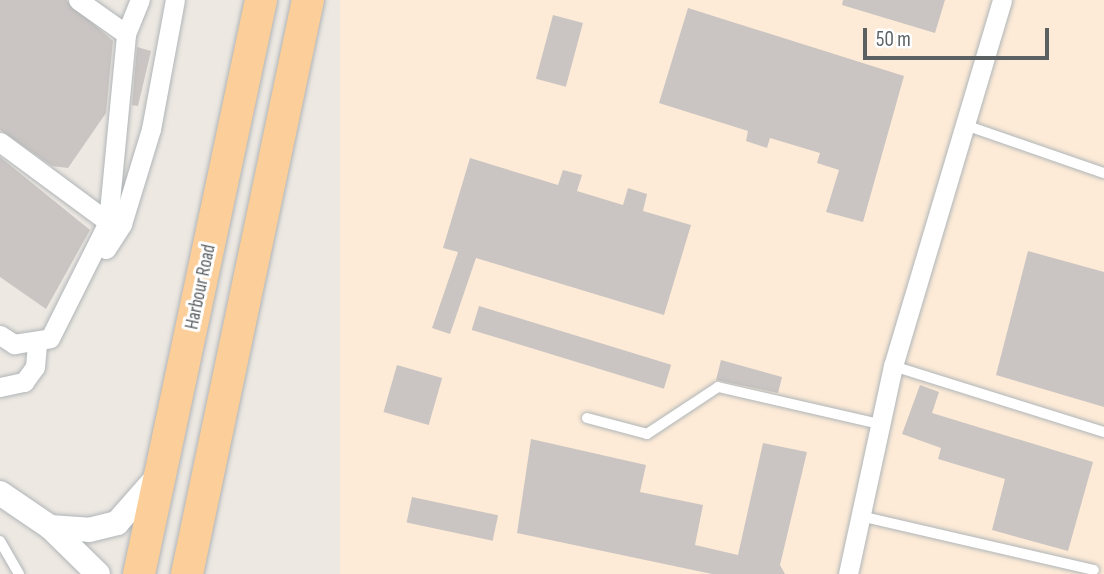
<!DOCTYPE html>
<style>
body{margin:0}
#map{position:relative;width:1104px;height:574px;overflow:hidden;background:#ede8e2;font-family:"Sofia Sans Condensed",sans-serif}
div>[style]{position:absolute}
.commercial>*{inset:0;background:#fdebd7;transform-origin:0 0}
.building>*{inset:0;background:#cac5c2;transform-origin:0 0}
.roads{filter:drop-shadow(0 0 2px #b0b5b8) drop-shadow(0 0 2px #b0b5b8)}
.service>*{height:10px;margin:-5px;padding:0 5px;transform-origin:5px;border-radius:5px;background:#fff}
.minor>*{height:19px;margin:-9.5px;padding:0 9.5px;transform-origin:9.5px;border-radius:9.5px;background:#fff}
.tertiary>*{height:24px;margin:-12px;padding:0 12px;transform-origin:12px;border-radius:12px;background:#fff}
.trunk>*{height:32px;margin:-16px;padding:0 16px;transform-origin:16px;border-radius:16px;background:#fcce99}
span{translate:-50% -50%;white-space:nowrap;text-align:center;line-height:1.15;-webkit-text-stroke:6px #fff;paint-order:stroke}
.street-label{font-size:19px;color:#5b6063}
.scale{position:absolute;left:863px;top:28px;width:186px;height:32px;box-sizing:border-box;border:4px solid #5b6063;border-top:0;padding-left:9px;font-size:21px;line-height:24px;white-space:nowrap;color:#5b6063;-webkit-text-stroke:5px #fff;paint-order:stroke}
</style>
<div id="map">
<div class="commercial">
<i style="left:340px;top:0;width:764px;height:586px"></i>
</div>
<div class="building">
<i style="clip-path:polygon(0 0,66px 0,113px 41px,106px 113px,68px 168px,52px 166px,0 130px)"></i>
<i style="clip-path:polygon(843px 0,945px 0,935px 33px,842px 5px)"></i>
<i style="clip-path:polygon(688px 8px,904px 76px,863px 222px,826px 212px,839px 170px,817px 163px,820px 153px,770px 138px,767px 148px,746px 141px,748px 131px,659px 103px)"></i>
<i style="left:553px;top:15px;width:31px;height:66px;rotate:15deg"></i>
<i style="clip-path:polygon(137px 47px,151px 51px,138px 106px,132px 105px)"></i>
<i style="clip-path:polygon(0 157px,90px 230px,46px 309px,0 277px)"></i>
<i style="clip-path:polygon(470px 158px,558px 185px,563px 170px,582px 175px,577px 191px,623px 205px,628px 188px,647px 194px,643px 211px,691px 225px,664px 315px,476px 258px,450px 334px,432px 328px,458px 252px,443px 248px)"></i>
<i style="clip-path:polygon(1028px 251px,1104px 272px,1104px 407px,996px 375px)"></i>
<i style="left:479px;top:306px;width:201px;height:25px;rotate:17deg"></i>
<i style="clip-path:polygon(721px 360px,782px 377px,778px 393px,716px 380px)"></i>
<i style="left:397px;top:365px;width:47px;height:49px;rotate:16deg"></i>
<i style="clip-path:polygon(920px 385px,939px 392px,932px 413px,1093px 462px,1068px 551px,992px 530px,1005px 479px,938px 459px,941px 448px,902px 434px)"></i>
<i style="clip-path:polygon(531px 439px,646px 465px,640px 492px,703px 505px,695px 545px,738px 555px,763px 443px,807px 452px,780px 565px,785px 574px,712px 574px,517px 533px)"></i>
<i style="left:412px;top:497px;width:88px;height:26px;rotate:12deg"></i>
</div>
<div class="roads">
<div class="service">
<i style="left:965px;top:125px;width:147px;rotate:19.1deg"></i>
<i style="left:893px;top:366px;width:221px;rotate:17.4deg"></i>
<i style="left:587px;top:418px;width:62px;rotate:14.9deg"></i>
<i style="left:647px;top:434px;width:85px;rotate:-33.5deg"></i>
<i style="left:718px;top:387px;width:166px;rotate:12.9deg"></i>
<i style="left:860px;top:516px;width:240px;rotate:13deg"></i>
<i style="left:0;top:541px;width:38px;rotate:60deg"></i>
</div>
<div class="minor">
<i style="left:78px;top:0;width:59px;rotate:35.3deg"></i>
<i style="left:126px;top:34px;width:37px;rotate:-68deg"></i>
<i style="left:0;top:142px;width:134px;rotate:36.5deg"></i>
<i style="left:106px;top:249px;width:30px;rotate:-57deg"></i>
<i style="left:122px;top:224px;width:99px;rotate:-73deg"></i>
<i style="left:151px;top:129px;width:131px;rotate:-79.5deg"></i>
<i style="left:0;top:335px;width:17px;rotate:33deg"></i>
<i style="left:14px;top:344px;width:36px;rotate:-9deg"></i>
<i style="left:50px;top:338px;width:130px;rotate:-63.4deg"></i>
<i style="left:108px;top:222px;width:189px;rotate:-84.5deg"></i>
<i style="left:0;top:387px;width:25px;rotate:-12deg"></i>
<i style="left:24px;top:382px;width:19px;rotate:-54deg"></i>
<i style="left:35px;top:367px;width:22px;rotate:-85deg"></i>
<i style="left:848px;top:574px;width:213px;rotate:-77.8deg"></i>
<i style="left:893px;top:366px;width:382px;rotate:-73.4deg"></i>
</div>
<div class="tertiary">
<i style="left:0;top:493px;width:60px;rotate:34.2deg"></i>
<i style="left:50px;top:527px;width:67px;rotate:44.4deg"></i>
<i style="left:50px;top:527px;width:39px;rotate:4deg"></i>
<i style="left:89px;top:530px;width:29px;rotate:-14deg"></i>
<i style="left:117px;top:523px;width:64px;rotate:-48.8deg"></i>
</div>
<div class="trunk">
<i style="left:139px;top:574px;width:587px;rotate:-78deg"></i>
<i style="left:187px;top:574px;width:587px;rotate:-78.1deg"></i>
</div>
</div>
<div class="street-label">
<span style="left:201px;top:287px;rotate:-78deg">Harbour Road</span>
</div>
<div class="scale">50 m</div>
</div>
